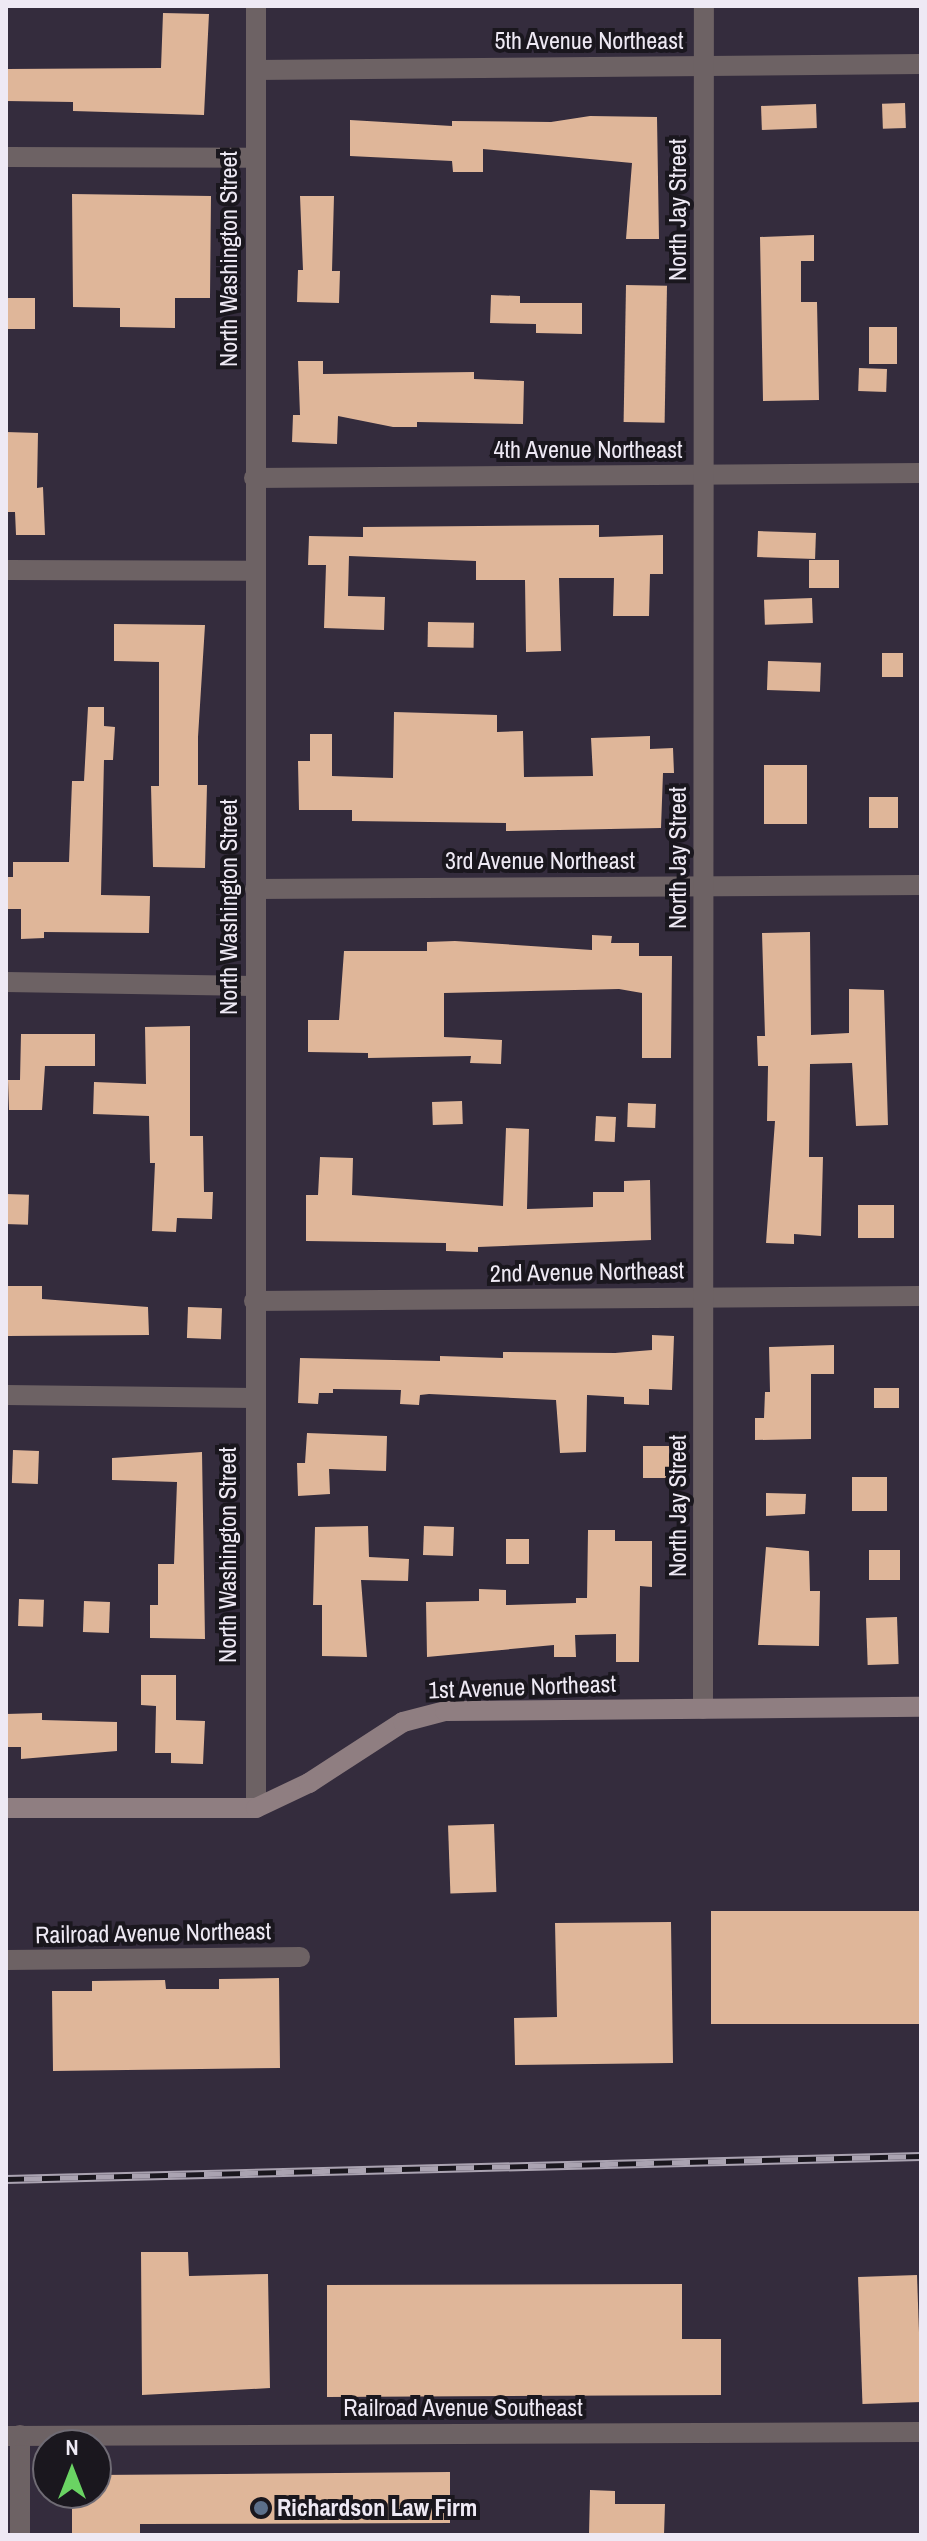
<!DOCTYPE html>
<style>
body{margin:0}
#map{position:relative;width:927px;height:2541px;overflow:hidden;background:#342c3d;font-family:"Archivo Narrow",sans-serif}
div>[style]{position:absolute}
.building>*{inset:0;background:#dfb699;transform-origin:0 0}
.street>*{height:20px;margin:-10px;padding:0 10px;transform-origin:10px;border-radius:10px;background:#6d6264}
.secondary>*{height:20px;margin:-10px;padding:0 10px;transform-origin:10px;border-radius:10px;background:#8f7e81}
.rail>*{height:9px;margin-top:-4.5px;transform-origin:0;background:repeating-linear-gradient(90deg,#1a171e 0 18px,#aaa3b1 0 36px);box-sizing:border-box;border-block:2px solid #aaa3b1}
.dots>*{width:22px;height:22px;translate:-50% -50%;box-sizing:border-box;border:4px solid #1a171e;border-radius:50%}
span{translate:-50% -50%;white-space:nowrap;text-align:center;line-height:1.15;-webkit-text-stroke:8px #1a171e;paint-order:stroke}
.street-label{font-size:24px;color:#eee9f4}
.poi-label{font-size:24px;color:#eee9f4;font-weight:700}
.left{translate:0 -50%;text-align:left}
.frame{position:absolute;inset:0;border:8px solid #eee9f4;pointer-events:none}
.north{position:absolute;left:32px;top:2429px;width:80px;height:80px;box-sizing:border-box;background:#1a171e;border:2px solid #6f6b74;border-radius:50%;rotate:0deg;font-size:22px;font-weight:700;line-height:32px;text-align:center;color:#eee9f4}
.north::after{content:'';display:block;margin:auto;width:28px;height:36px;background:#6ad363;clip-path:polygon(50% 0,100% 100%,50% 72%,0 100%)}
</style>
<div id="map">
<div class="building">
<i style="clip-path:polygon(163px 13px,209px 14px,204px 115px,73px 111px,73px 102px,6px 101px,7px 69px,161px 68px)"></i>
<i style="left:905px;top:103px;width:25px;height:23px;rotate:88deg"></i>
<i style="left:816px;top:104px;width:24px;height:55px;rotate:88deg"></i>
<i style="clip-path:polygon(590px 116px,657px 117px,659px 239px,626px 239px,632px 163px,483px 149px,483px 172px,453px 172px,452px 161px,350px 156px,350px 120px,452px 126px,452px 121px,551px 122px)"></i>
<i style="clip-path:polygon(72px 194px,211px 196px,210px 298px,175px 298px,175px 328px,120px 327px,120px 308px,73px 307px)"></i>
<i style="clip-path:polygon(300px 196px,334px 196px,332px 271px,340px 271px,339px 303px,297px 302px,298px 270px,303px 270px)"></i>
<i style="clip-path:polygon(814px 235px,814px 261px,801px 261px,801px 302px,817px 302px,819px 400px,763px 401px,760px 237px)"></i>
<i style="left:626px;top:285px;width:41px;height:137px;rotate:1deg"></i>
<i style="clip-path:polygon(491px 295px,520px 296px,520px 303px,582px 303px,582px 334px,536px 333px,536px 324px,490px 323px)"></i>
<i style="left:35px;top:298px;width:31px;height:29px;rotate:90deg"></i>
<i style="left:869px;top:327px;width:28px;height:37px"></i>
<i style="clip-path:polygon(298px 361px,323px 361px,323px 374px,474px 372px,474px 379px,524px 381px,523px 424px,417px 422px,417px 427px,393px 427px,338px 416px,337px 444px,292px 442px,293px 415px,300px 415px)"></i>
<i style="left:859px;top:368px;width:28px;height:23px;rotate:2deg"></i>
<i style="clip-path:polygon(6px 432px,38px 433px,37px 488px,43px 487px,45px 535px,16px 535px,15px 512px,6px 512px)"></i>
<i style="clip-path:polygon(599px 525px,599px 537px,663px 535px,663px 574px,650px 574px,649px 616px,613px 616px,614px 578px,559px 578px,561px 651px,526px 652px,525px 580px,476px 580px,476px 561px,349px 556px,348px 596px,385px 597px,384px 630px,324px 628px,326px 565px,308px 565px,309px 536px,363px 537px,363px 527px)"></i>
<i style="left:758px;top:531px;width:58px;height:26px;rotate:2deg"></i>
<i style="left:839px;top:560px;width:28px;height:30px;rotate:90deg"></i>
<i style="left:812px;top:598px;width:25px;height:48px;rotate:88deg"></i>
<i style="left:428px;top:622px;width:46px;height:25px;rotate:1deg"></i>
<i style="clip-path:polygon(114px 624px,205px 625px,198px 737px,198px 785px,207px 785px,205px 868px,153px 867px,151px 786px,159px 786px,159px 662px,114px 661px)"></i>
<i style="left:882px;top:653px;width:21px;height:24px"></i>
<i style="left:768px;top:661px;width:53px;height:29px;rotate:2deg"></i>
<i style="clip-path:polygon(88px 707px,104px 707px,104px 726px,115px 727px,113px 760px,104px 760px,101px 895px,150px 896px,149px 933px,44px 932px,44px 938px,21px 939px,21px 909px,6px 909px,6px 877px,13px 877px,13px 862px,69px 862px,72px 781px,84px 781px)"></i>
<i style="clip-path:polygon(394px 712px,497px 715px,497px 732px,523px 731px,524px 777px,593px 776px,591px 738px,650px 736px,650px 749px,673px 748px,674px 773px,663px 773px,661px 828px,506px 831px,506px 823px,352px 821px,352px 810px,299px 810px,298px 761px,310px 761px,310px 734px,332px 734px,332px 776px,393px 778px)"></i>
<i style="left:807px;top:765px;width:59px;height:43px;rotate:90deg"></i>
<i style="left:869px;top:797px;width:29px;height:31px"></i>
<i style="clip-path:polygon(810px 932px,811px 1035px,849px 1033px,849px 989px,884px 990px,888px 1125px,856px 1126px,852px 1063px,810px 1064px,809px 1157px,823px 1157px,821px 1236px,794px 1234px,794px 1244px,766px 1243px,775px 1121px,767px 1121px,768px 1066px,758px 1066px,757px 1036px,765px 1036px,762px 933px)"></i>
<i style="clip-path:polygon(592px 935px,612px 936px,611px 943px,639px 943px,639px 956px,672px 956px,671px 1058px,642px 1058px,642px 993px,619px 989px,444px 993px,444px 1037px,502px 1040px,501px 1064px,470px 1063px,471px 1056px,368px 1058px,368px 1053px,308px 1052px,308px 1020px,339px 1020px,344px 951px,427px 951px,427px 942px,455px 941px,592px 950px)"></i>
<i style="clip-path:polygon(190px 1026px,190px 1136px,203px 1136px,204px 1192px,213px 1192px,212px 1219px,177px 1218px,176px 1232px,152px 1231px,155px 1163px,150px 1163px,149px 1116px,93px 1114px,94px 1082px,146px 1084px,145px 1027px)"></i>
<i style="clip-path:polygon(21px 1034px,95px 1034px,95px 1066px,45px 1066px,42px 1110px,9px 1110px,8px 1080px,20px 1080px)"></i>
<i style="left:462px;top:1101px;width:23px;height:30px;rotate:88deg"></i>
<i style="left:628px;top:1103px;width:28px;height:24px;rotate:2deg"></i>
<i style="left:596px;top:1116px;width:20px;height:25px;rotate:3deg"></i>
<i style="clip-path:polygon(506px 1128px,529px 1129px,527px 1209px,593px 1207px,593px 1192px,624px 1192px,624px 1181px,650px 1180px,651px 1240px,478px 1247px,478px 1252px,446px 1251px,446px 1243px,306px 1241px,306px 1195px,318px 1195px,320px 1157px,353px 1158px,352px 1195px,503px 1206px)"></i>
<i style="left:6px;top:1194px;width:23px;height:30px;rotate:2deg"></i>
<i style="left:858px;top:1205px;width:36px;height:33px"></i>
<i style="clip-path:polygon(8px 1286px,42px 1286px,42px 1299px,148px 1307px,149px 1335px,7px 1336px)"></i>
<i style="left:188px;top:1307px;width:34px;height:31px;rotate:2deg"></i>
<i style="clip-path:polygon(652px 1335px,674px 1336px,672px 1390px,649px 1389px,649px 1405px,624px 1404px,624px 1397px,587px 1395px,586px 1452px,560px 1453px,556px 1400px,429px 1394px,420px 1395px,419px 1405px,400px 1404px,401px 1390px,333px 1389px,333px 1393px,319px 1393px,318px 1404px,298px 1403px,300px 1358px,440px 1361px,440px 1356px,503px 1358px,503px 1352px,615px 1353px,652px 1350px)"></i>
<i style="clip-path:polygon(834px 1345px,834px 1374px,811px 1374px,811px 1439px,755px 1440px,755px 1418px,764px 1418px,765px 1392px,770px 1392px,769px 1347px)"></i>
<i style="left:899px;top:1388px;width:20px;height:25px;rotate:90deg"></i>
<i style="clip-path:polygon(307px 1433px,387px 1436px,386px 1471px,329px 1469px,330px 1494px,298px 1496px,297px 1463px,305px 1463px)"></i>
<i style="left:643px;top:1446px;width:26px;height:32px"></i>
<i style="left:13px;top:1450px;width:26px;height:33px;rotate:2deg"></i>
<i style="clip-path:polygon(202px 1452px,205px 1639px,150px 1638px,150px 1605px,158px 1605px,158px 1564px,174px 1564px,177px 1482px,112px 1480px,112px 1458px)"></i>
<i style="left:887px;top:1477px;width:34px;height:35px;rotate:90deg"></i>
<i style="clip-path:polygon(766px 1493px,806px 1494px,805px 1514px,766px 1516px)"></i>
<i style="clip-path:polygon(368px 1526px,369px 1557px,409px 1559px,408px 1581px,361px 1580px,367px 1657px,322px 1656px,322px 1605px,313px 1605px,315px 1527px)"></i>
<i style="left:424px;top:1526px;width:30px;height:29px;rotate:2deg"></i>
<i style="clip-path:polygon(588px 1530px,615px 1530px,615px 1541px,652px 1541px,652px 1587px,640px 1586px,639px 1662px,616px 1662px,616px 1634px,575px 1635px,576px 1657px,554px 1657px,554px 1645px,427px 1657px,426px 1602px,479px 1601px,479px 1589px,506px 1590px,506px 1605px,576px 1603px,576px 1598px,587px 1598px)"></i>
<i style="left:506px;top:1539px;width:23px;height:25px"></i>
<i style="clip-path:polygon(766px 1547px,809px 1551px,810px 1591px,820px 1591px,819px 1646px,758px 1645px)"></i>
<i style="left:869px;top:1550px;width:31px;height:30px"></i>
<i style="left:19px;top:1599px;width:25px;height:27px;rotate:2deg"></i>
<i style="left:84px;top:1601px;width:26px;height:31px;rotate:2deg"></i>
<i style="left:897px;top:1617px;width:47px;height:31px;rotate:88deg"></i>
<i style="clip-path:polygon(141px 1675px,176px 1675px,176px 1720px,205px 1721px,203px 1764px,171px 1763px,171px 1753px,155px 1753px,156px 1706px,141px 1705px)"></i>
<i style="clip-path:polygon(42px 1713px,42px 1720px,117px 1722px,117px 1751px,21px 1759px,21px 1747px,6px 1747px,6px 1714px)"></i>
<i style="left:494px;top:1824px;width:68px;height:46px;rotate:88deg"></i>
<i style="left:921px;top:1911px;width:113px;height:210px;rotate:90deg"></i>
<i style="clip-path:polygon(671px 1922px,673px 2063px,515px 2065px,514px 2018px,557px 2017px,555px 1923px)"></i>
<i style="clip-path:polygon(279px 1978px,280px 2068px,53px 2071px,52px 1991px,92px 1991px,92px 1981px,165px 1980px,166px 1989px,219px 1989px,219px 1979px)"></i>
<i style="clip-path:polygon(141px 2252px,188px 2252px,189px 2276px,268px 2274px,270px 2388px,142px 2395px)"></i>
<i style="left:917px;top:2275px;width:127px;height:59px;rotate:88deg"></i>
<i style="clip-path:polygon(682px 2284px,682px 2339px,721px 2339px,721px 2395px,327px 2397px,327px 2285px)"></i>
<i style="clip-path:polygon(450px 2472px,450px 2523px,140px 2524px,140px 2535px,72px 2535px,72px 2493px,96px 2493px,96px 2475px)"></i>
<i style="clip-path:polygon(590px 2490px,615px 2491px,615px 2504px,665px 2504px,664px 2535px,589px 2535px)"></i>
</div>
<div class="street">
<i style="left:256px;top:70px;width:665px;rotate:-0.52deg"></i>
<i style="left:6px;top:157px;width:250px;rotate:0.2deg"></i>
<i style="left:254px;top:478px;width:667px;rotate:-0.43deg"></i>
<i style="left:6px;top:570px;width:248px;rotate:0.2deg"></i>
<i style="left:255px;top:889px;width:666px;rotate:-0.34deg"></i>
<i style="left:6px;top:982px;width:249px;rotate:0.9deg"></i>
<i style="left:254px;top:1301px;width:667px;rotate:-0.43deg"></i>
<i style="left:6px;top:1395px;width:248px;rotate:0.7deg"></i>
<i style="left:703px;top:1709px;width:1703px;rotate:-89.97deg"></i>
<i style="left:256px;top:1808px;width:1802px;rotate:-90deg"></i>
<i style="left:6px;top:1960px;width:294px;rotate:-0.6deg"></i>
<i style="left:20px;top:2435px;width:100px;rotate:90deg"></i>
<i style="left:6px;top:2436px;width:915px;rotate:-0.25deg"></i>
</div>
<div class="secondary">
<i style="left:6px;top:1808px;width:250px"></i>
<i style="left:256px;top:1808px;width:59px;rotate:-25.3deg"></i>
<i style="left:309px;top:1783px;width:112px;rotate:-33deg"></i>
<i style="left:403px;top:1722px;width:43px;rotate:-14.7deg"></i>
<i style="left:445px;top:1711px;width:476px;rotate:-0.5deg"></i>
</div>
<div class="rail">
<i style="left:6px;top:2179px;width:915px;rotate:-1.44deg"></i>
</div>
<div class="dots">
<i style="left:261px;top:2508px;background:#5c6f8a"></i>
</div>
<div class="street-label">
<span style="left:589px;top:41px">5th Avenue Northeast</span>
<span style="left:678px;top:210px;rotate:-90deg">North Jay Street</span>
<span style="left:229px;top:259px;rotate:-90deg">North Washington Street</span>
<span style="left:588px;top:450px">4th Avenue Northeast</span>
<span style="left:678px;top:858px;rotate:-90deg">North Jay Street</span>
<span style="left:540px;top:861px">3rd Avenue Northeast</span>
<span style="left:229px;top:907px;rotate:-90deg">North Washington Street</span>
<span style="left:587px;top:1272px;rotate:-1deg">2nd Avenue Northeast</span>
<span style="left:678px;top:1506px;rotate:-90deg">North Jay Street</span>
<span style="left:228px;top:1555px;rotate:-90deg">North Washington Street</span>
<span style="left:522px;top:1687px;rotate:-2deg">1st Avenue Northeast</span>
<span style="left:153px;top:1933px;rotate:-1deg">Railroad Avenue Northeast</span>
<span style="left:463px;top:2408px">Railroad Avenue Southeast</span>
</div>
<div class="poi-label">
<span class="left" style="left:277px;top:2508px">Richardson Law Firm</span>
</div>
<div class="frame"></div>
<div class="north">N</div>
</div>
